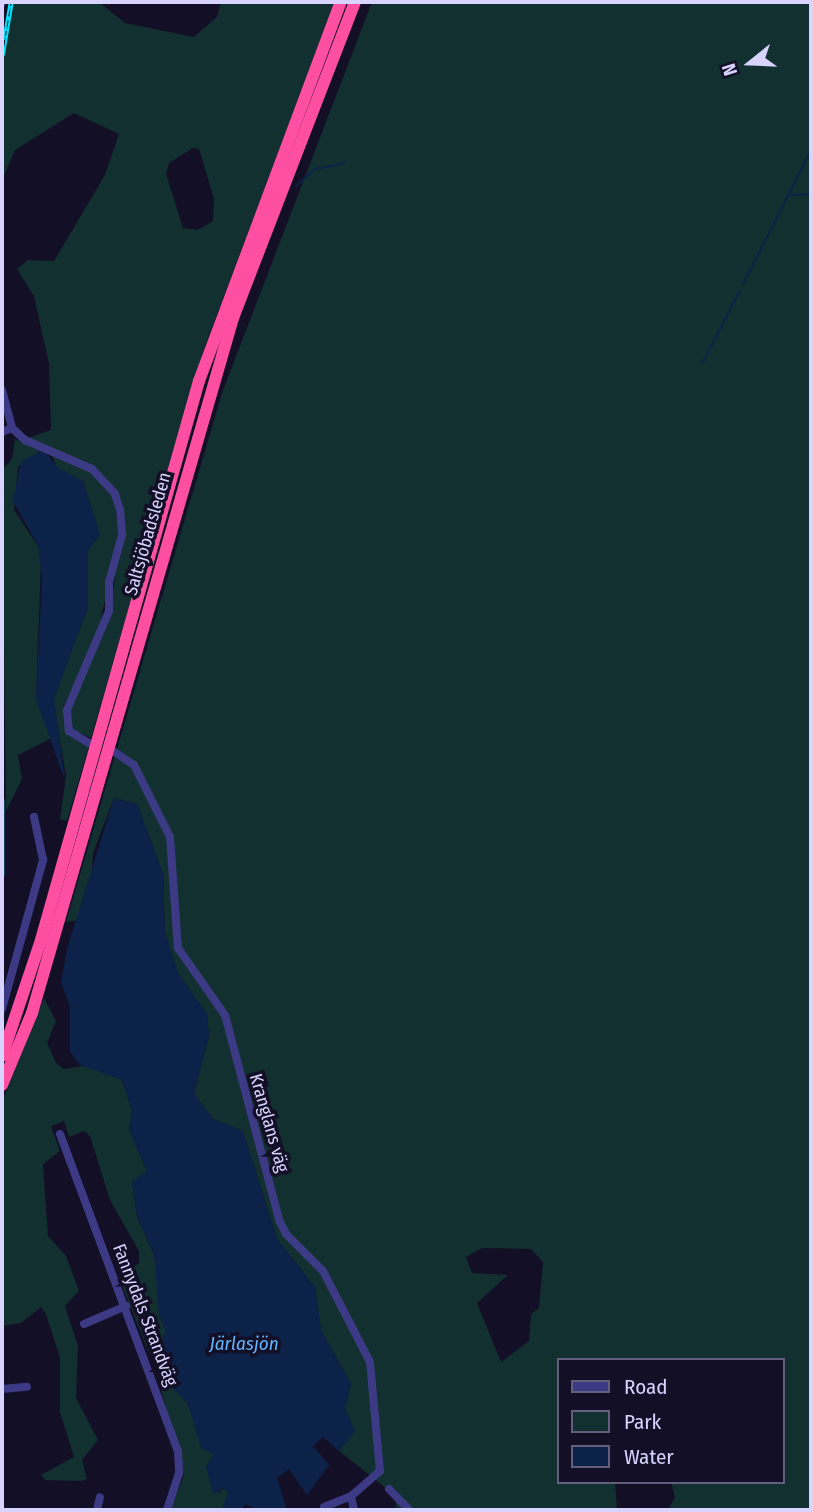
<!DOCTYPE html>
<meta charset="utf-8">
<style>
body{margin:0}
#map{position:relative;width:813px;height:1512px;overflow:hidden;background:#130f26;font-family:"Fira Sans Condensed",sans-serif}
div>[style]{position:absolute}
.green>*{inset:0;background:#12302f}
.water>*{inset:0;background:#0c2248}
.stream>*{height:2px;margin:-1px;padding:0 1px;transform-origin:1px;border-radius:1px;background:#0c2248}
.minor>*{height:8px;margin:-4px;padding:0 4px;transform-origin:4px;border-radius:4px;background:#3d3a85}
.highway>*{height:12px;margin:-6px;padding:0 6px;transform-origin:6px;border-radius:6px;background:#ff4fa3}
.rail>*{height:4.5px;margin-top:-2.25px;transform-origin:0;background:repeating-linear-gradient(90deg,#130f26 0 5px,#00e5ff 0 10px);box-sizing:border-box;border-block:2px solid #00e5ff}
span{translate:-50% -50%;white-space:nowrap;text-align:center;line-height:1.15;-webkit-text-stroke:7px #130f26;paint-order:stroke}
.street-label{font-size:18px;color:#d9d4ff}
.water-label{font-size:19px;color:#62b6ff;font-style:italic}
.frame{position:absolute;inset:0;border:4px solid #d9d4ff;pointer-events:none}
.legend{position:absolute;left:557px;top:1358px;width:228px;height:126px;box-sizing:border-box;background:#130f26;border:2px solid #625e7d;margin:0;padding:9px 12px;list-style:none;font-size:21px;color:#d9d4ff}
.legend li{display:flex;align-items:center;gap:14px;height:35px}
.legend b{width:35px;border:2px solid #625e7d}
.north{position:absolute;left:715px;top:28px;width:70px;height:70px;-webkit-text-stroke:5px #130f26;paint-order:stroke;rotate:252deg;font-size:19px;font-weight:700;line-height:28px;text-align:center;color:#d9d4ff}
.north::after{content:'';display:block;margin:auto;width:24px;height:32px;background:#d9d4ff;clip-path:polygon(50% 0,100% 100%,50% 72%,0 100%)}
</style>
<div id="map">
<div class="green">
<i style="clip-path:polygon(evenodd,13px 2px,99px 2px,125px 23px,194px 37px,217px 17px,221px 2px,335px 2px,204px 349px,91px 738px,72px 729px,70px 711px,111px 612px,122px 510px,94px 468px,28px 438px,51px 430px,49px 364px,34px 296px,17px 269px,28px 260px,54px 261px,105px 175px,119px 134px,74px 113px,15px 150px,2px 180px,2px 66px,13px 2px,193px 148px,199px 149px,214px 199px,213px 221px,198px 230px,183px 228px,166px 174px,169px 163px,193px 148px)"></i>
<i style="clip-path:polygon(evenodd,372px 2px,811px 2px,811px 1510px,668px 1510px,675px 1497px,671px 1482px,783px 1482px,783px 1360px,559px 1360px,559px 1482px,615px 1482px,617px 1510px,396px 1510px,396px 1496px,339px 1451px,355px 1431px,345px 1408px,351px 1384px,321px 1330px,315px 1287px,277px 1239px,243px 1131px,213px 1119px,194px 1094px,209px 1036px,207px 1014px,178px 973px,165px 933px,163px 874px,137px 804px,114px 798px,93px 853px,90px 901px,79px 920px,66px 922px,222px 393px,372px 2px,482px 1248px,531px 1249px,543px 1262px,539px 1308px,531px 1314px,529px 1341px,501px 1362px,477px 1303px,508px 1275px,472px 1273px,466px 1257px,482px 1248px)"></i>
<i style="clip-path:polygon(15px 439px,40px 451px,18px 467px,14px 510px,38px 546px,41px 562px,36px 699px,52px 738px,18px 755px,22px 779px,6px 811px,2px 470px,12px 459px)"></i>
<i style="clip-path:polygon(51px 453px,89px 471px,113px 495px,119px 535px,97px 637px,63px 707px,69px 735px,89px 746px,67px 821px,60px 819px,66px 776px,53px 699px,88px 607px,88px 551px,100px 535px,83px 481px,57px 468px)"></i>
<i style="clip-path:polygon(44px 998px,56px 1021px,47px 1043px,56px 1063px,64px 1069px,91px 1065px,122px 1080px,132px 1110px,129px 1130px,147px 1171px,132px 1182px,137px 1217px,154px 1254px,166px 1332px,159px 1347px,148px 1351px,119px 1278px,139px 1263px,139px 1251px,110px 1200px,90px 1136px,84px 1131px,69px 1137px,64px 1121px,51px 1126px,60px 1151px,43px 1164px,48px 1236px,66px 1256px,79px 1291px,65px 1306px,78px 1346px,76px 1398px,98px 1440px,82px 1460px,87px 1479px,81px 1481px,46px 1480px,41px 1475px,74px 1457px,60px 1412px,60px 1358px,46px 1314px,41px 1307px,21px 1323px,2px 1326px,2px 1102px)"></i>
<i style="clip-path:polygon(167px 1375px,185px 1397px,202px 1442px,214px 1454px,206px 1467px,218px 1493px,223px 1488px,229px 1493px,222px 1510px,170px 1510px,184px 1475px,159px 1382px)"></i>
</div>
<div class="water">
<i style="clip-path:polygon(44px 450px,58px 468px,83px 481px,100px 535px,88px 551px,88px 607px,54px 699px,65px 781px,36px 699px,42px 578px,38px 546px,13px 501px,21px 461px)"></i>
<i style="clip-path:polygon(114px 798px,137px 804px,163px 874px,165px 933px,178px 973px,207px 1014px,209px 1036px,194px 1094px,213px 1119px,243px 1131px,277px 1239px,315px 1287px,321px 1330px,351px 1384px,345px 1408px,355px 1431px,339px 1451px,323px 1437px,313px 1446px,329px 1465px,307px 1495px,289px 1469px,277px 1478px,287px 1510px,257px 1510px,246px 1504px,240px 1510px,222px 1510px,228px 1492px,223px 1488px,213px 1494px,206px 1467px,214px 1454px,201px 1448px,188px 1404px,169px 1384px,159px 1347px,166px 1332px,159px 1315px,154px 1253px,137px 1217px,132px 1182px,147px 1171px,129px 1130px,132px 1110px,122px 1080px,80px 1065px,70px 1052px,70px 1007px,61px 982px,67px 949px)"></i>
</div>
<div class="stream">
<i style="left:296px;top:186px;width:25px;rotate:-42deg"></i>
<i style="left:315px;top:169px;width:31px;rotate:-11deg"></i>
<i style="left:791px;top:195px;width:20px;rotate:-3deg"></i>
<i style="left:742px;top:286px;width:153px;rotate:-63.1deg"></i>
<i style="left:703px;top:362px;width:81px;rotate:-62.8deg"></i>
</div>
<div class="minor">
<i style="left:2px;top:3px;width:1px;rotate:-90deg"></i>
<i style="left:2px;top:390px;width:39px;rotate:75deg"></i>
<i style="left:2px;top:432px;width:11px;rotate:-22deg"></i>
<i style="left:12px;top:428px;width:18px;rotate:43deg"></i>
<i style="left:25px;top:440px;width:73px;rotate:23.4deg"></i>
<i style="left:92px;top:469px;width:34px;rotate:47deg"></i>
<i style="left:115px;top:494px;width:17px;rotate:73deg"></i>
<i style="left:120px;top:510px;width:25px;rotate:85deg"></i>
<i style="left:122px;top:535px;width:49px;rotate:105.5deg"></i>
<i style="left:109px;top:582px;width:29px;rotate:90deg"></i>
<i style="left:109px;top:611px;width:108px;rotate:113deg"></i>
<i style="left:67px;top:710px;width:21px;rotate:85deg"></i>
<i style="left:69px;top:731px;width:23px;rotate:31deg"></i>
<i style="left:113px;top:751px;width:25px;rotate:34deg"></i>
<i style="left:134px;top:765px;width:80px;rotate:63.4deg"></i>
<i style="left:170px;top:837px;width:111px;rotate:85.9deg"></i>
<i style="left:178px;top:948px;width:82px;rotate:55deg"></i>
<i style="left:225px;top:1015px;width:212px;rotate:75.2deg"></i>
<i style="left:279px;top:1220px;width:16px;rotate:63deg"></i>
<i style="left:286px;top:1234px;width:52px;rotate:45deg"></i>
<i style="left:323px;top:1271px;width:102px;rotate:62.7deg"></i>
<i style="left:370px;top:1362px;width:109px;rotate:84.8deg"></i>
<i style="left:380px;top:1471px;width:38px;rotate:139deg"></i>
<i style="left:351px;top:1496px;width:14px;rotate:78deg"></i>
<i style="left:2px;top:1009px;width:155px;rotate:-74.6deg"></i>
<i style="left:43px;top:860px;width:44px;rotate:-101.8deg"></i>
<i style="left:60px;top:1134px;width:338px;rotate:69.6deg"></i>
<i style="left:178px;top:1451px;width:22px;rotate:87deg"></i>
<i style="left:179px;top:1473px;width:39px;rotate:108deg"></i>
<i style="left:84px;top:1324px;width:46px;rotate:-23.2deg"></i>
<i style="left:2px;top:1389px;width:25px;rotate:-5deg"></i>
<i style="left:389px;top:1489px;width:29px;rotate:46deg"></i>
<i style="left:324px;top:1507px;width:29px;rotate:-22deg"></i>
<i style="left:97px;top:1510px;width:13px;rotate:-77deg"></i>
</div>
<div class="highway">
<i style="left:2px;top:1056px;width:122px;rotate:-71.4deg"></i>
<i style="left:41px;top:940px;width:581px;rotate:-74.22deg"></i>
<i style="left:199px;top:381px;width:405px;rotate:-69.5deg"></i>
<i style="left:2px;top:1085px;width:78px;rotate:-67.4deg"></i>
<i style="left:32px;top:1013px;width:723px;rotate:-73.87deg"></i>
<i style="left:233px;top:318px;width:339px;rotate:-68.9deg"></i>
</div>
<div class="rail">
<i style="left:2px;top:55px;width:54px;rotate:-80.4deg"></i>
<i style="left:2px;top:799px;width:76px;rotate:90deg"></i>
</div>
<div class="street-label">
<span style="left:148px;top:534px;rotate:-74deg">Saltsjöbadsleden</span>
<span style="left:269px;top:1123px;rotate:74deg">Kranglans väg</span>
<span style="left:145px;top:1315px;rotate:69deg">Fannydals Strandväg</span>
</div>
<div class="water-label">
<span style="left:244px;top:1344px">Järlasjön</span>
</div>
<div class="frame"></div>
<ul class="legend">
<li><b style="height:9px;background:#3d3a85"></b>Road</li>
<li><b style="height:19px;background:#12302f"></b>Park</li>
<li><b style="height:19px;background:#0c2248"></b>Water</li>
</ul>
<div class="north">N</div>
</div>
